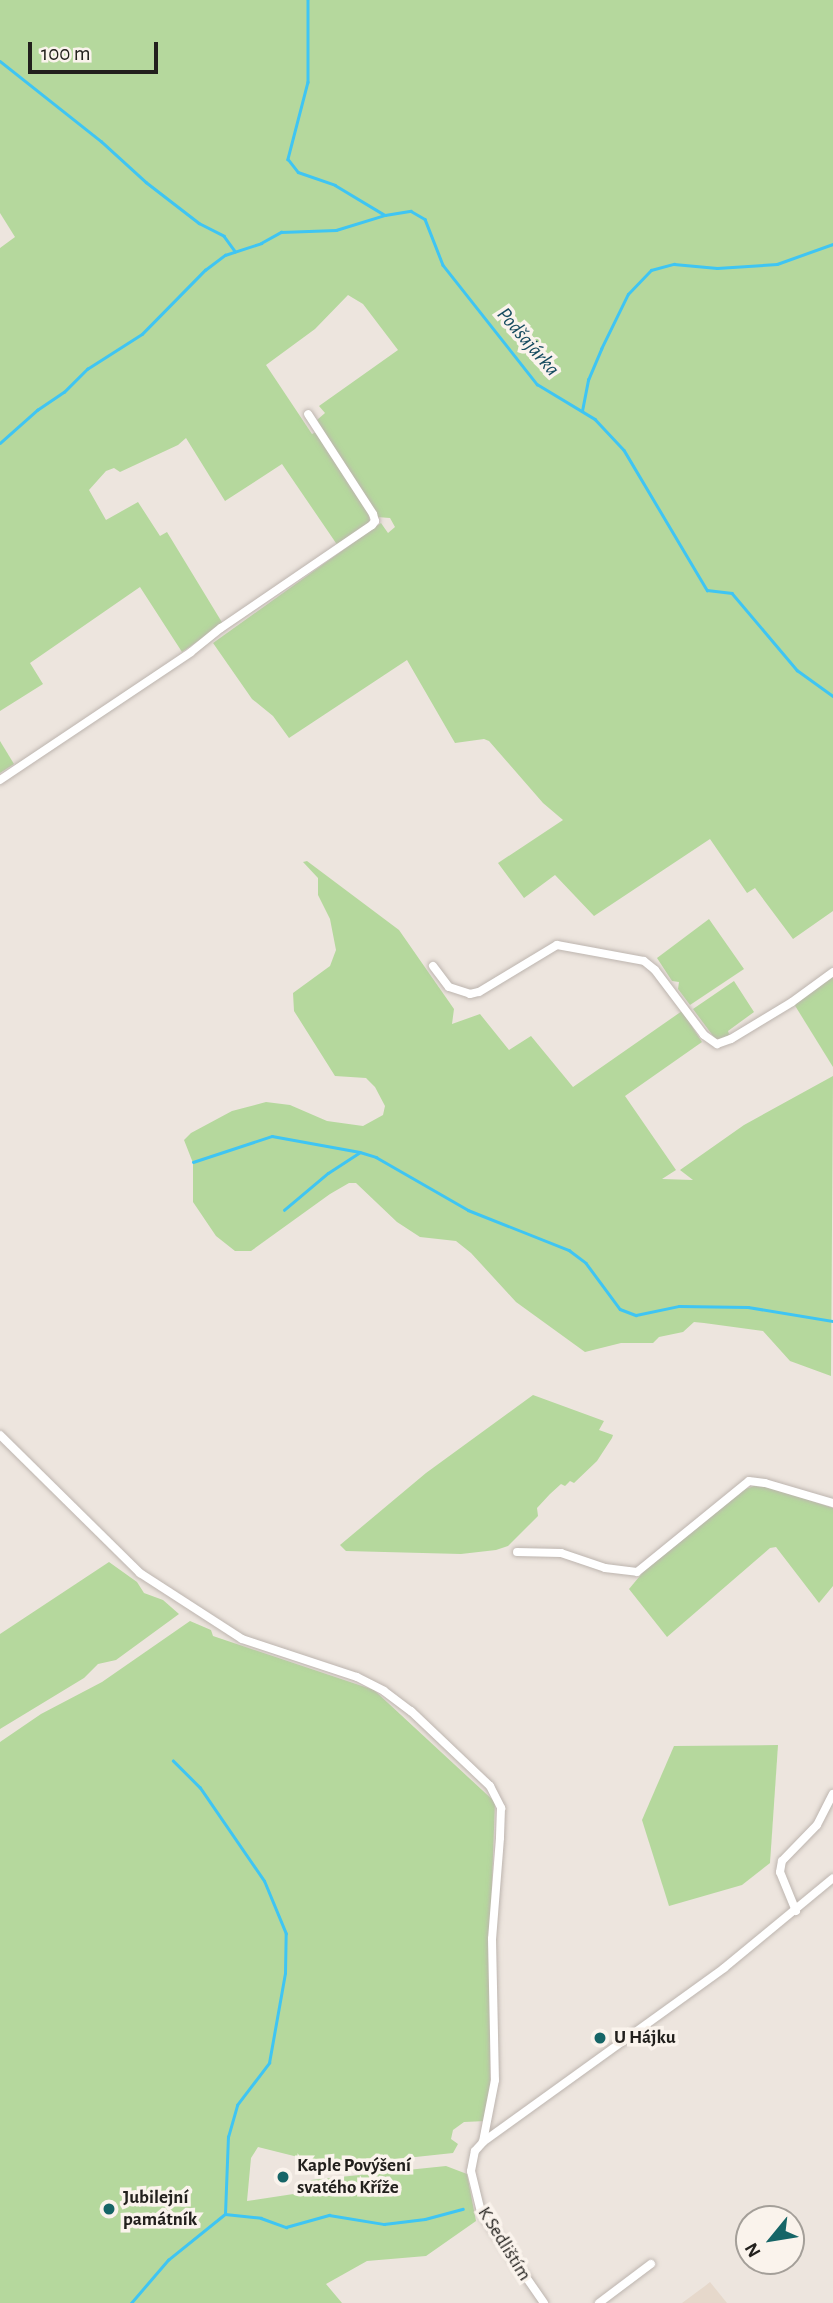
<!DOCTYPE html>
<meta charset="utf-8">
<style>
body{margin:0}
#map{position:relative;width:833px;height:2303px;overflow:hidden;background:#ede5de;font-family:"Alegreya Sans",sans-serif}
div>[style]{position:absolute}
.built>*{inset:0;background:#e6d8cb}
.green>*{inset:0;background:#b5d89d}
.stream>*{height:2.5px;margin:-1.25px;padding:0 1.25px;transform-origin:1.25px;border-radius:1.25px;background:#3fc5f3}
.roads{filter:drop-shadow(0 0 2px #bdb5af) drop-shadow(0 0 2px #bdb5af)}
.minor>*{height:8px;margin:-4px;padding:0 4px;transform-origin:4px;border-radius:4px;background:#fff}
.dots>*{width:19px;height:19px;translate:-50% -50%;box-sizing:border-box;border:4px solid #faf3ec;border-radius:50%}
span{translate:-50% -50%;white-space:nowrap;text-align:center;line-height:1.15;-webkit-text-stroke:7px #faf3ec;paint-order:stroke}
.poi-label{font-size:19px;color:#22201d;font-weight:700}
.left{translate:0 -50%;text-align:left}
.street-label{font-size:19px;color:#22201d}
.water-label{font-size:21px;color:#154b5f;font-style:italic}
.north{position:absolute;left:735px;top:2205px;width:70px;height:70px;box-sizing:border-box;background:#faf3ec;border:2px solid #a49f99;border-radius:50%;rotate:240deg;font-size:19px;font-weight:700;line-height:28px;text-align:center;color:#22201d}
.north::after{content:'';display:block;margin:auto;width:24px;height:32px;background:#166567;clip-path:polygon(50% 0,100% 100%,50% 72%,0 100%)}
.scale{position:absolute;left:28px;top:42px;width:130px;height:32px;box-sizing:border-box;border:4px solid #22201d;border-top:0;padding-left:9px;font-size:21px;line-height:24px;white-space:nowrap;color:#22201d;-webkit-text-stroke:5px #faf3ec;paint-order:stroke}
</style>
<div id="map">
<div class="built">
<i style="clip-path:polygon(710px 2282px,727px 2303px,682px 2303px,705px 2286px)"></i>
</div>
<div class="green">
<i style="clip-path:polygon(0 0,833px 0,833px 911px,793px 939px,755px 888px,747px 893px,710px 839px,594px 916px,555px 875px,524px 898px,498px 863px,563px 820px,543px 803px,489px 741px,484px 739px,455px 743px,407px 660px,289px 738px,273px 716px,252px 699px,213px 643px,381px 523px,388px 533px,395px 527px,390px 518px,377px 517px,317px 420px,325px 413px,319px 406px,398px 350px,363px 304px,348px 295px,315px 329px,266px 365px,312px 434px,316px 432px,368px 512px,370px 522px,338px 546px,282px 464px,225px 501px,186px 438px,178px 445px,120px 472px,114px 468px,106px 471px,89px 490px,106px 520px,138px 502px,160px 536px,167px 532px,223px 624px,182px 652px,140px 587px,30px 663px,43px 684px,0 711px,0 248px,15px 237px,0 213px)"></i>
<i style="clip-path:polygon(0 741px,14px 764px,0 773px)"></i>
<i style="clip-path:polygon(307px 861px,399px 930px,454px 1009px,452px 1024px,480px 1014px,509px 1050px,531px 1036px,573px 1087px,682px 1011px,702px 1042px,625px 1096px,676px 1170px,662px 1179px,693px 1180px,680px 1170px,744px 1125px,833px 1076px,831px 1376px,790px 1361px,763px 1331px,704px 1323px,694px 1322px,683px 1332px,659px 1337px,653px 1343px,621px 1343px,585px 1352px,516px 1302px,471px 1253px,456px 1241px,420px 1237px,397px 1222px,356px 1183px,349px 1183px,330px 1194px,251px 1251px,235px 1251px,216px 1236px,193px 1202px,193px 1163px,184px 1140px,191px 1133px,232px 1111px,266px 1102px,290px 1105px,327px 1121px,363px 1126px,383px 1115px,385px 1106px,375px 1087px,366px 1078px,335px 1076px,294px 1011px,293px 993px,330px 966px,336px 950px,330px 919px,318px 895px,318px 878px,303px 862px)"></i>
<i style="clip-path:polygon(709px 919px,744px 969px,690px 1005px,678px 989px,679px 982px,672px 981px,657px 958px)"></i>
<i style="clip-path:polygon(833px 977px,833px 1067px,794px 1004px)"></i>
<i style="clip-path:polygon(734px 981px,754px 1012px,728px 1031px,730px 1037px,716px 1040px,693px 1009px)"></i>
<i style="clip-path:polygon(533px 1395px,604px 1421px,599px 1430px,613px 1435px,612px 1438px,597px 1461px,574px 1483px,570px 1481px,565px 1486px,561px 1484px,550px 1494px,537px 1508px,538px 1516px,508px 1546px,496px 1550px,461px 1554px,346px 1551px,340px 1545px,426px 1473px)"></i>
<i style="clip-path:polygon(754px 1486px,769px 1487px,833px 1508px,833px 1586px,819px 1603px,776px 1547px,770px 1548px,667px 1637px,629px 1589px,644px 1571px,743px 1490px)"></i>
<i style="clip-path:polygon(109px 1562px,137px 1582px,144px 1593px,163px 1600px,179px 1614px,116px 1660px,98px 1664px,84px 1678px,0 1729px,0 1634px)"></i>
<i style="clip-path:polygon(190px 1621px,211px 1630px,213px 1636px,374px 1690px,495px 1802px,490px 1936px,490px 2107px,486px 2121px,464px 2122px,453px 2130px,451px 2139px,458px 2144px,453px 2153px,313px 2168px,302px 2158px,258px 2147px,251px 2158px,247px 2201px,300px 2193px,311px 2180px,446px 2166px,467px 2174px,476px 2221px,426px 2256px,367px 2261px,326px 2284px,342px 2303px,0 2303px,0 1742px,41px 1714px,102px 1682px)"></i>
<i style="clip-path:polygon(778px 1745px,770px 1863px,742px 1885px,669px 1906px,642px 1820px,674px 1746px)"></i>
</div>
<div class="stream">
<i style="left:308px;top:0;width:82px;rotate:90deg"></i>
<i style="left:308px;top:82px;width:80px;rotate:104.6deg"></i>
<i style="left:288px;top:159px;width:16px;rotate:52deg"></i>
<i style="left:298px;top:172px;width:39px;rotate:19deg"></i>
<i style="left:335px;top:185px;width:58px;rotate:31deg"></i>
<i style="left:385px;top:215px;width:26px;rotate:-9deg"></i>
<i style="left:411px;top:211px;width:16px;rotate:30deg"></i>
<i style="left:425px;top:219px;width:49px;rotate:68.6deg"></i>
<i style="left:443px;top:265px;width:152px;rotate:51.7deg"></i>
<i style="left:537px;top:384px;width:68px;rotate:31.1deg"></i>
<i style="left:595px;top:419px;width:42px;rotate:46.9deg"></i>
<i style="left:624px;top:450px;width:163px;rotate:59.3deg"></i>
<i style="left:707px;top:590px;width:25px;rotate:7deg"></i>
<i style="left:732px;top:593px;width:101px;rotate:49.8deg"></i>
<i style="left:797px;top:670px;width:44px;rotate:35.8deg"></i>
<i style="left:0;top:61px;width:129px;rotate:38.4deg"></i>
<i style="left:101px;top:141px;width:61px;rotate:42.3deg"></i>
<i style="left:146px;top:182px;width:67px;rotate:37.7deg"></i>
<i style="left:199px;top:223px;width:28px;rotate:27deg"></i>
<i style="left:224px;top:236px;width:19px;rotate:54deg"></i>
<i style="left:582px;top:411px;width:32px;rotate:-79deg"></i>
<i style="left:588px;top:380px;width:34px;rotate:-67deg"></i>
<i style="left:601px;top:349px;width:61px;rotate:-63.9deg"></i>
<i style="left:628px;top:294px;width:33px;rotate:-46deg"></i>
<i style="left:651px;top:270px;width:24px;rotate:-15deg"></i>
<i style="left:674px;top:264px;width:43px;rotate:5.3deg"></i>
<i style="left:717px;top:268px;width:60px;rotate:-3.8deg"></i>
<i style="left:777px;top:264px;width:59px;rotate:-19.7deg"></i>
<i style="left:0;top:443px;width:50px;rotate:-41.7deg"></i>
<i style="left:37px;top:410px;width:32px;rotate:-34deg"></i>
<i style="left:64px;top:392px;width:33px;rotate:-45deg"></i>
<i style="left:87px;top:369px;width:65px;rotate:-32.5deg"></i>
<i style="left:142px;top:334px;width:90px;rotate:-45.5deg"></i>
<i style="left:205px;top:270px;width:25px;rotate:-37deg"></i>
<i style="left:225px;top:255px;width:38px;rotate:-18deg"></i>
<i style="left:261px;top:243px;width:23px;rotate:-29deg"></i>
<i style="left:281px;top:232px;width:55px;rotate:-2.1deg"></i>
<i style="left:336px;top:230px;width:51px;rotate:-17deg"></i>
<i style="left:193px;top:1162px;width:83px;rotate:-18.2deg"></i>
<i style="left:272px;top:1136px;width:89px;rotate:10.3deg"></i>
<i style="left:360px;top:1152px;width:17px;rotate:17deg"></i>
<i style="left:376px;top:1157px;width:106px;rotate:29.9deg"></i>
<i style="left:468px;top:1210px;width:109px;rotate:21.6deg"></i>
<i style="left:569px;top:1250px;width:21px;rotate:37deg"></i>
<i style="left:586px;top:1263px;width:57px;rotate:53.5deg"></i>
<i style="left:620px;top:1309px;width:17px;rotate:21deg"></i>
<i style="left:636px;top:1315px;width:44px;rotate:-11.8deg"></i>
<i style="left:679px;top:1306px;width:69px;rotate:0.8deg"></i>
<i style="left:748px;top:1307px;width:86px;rotate:9.4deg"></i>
<i style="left:284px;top:1210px;width:57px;rotate:-40.1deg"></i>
<i style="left:328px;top:1173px;width:37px;rotate:-33deg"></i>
<i style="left:225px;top:2214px;width:36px;rotate:6deg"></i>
<i style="left:261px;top:2218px;width:27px;rotate:20deg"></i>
<i style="left:286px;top:2227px;width:45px;rotate:-15.6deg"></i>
<i style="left:329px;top:2215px;width:56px;rotate:9.3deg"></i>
<i style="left:384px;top:2224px;width:41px;rotate:-7deg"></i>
<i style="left:425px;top:2219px;width:39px;rotate:-15deg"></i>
<i style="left:131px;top:2303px;width:57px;rotate:-49.3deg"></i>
<i style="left:168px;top:2260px;width:73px;rotate:-38.9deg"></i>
<i style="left:225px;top:2214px;width:77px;rotate:-87.8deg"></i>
<i style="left:228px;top:2137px;width:33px;rotate:-74deg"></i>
<i style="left:237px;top:2105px;width:53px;rotate:-52.7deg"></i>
<i style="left:269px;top:2063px;width:91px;rotate:-79.9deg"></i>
<i style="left:285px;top:1973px;width:39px;rotate:-89deg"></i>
<i style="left:286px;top:1934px;width:57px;rotate:-112.5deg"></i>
<i style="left:264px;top:1881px;width:113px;rotate:-124.5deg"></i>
<i style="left:200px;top:1788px;width:38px;rotate:-135deg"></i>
</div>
<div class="roads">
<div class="minor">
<i style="left:0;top:780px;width:230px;rotate:-33.8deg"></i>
<i style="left:191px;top:652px;width:38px;rotate:-39deg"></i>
<i style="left:221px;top:628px;width:183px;rotate:-34.3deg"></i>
<i style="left:372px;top:525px;width:5px;rotate:-53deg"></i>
<i style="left:375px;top:521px;width:7px;rotate:-106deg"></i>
<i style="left:373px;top:514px;width:119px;rotate:-123deg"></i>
<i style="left:433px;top:966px;width:26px;rotate:53deg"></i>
<i style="left:449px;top:987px;width:22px;rotate:18deg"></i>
<i style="left:470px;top:994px;width:9px;rotate:-13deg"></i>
<i style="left:479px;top:992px;width:91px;rotate:-31.1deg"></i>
<i style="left:557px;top:945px;width:88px;rotate:10.4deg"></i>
<i style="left:644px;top:961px;width:14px;rotate:39deg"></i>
<i style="left:655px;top:970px;width:81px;rotate:53deg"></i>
<i style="left:704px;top:1035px;width:16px;rotate:35deg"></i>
<i style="left:717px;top:1044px;width:15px;rotate:-20deg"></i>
<i style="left:731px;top:1039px;width:71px;rotate:-31.2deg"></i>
<i style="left:792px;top:1002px;width:51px;rotate:-36.2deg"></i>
<i style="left:0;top:1435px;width:197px;rotate:44.6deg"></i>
<i style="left:140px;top:1573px;width:121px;rotate:32.9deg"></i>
<i style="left:242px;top:1639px;width:121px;rotate:18.3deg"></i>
<i style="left:357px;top:1677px;width:30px;rotate:27deg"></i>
<i style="left:384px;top:1691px;width:34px;rotate:37deg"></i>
<i style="left:411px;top:1711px;width:109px;rotate:43.5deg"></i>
<i style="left:490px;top:1786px;width:25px;rotate:63deg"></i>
<i style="left:501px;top:1808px;width:30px;rotate:92deg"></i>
<i style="left:500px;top:1838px;width:101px;rotate:94.5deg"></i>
<i style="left:492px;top:1939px;width:141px;rotate:88.8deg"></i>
<i style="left:495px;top:2080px;width:63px;rotate:101deg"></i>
<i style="left:517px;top:1552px;width:44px;rotate:1.3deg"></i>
<i style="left:561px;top:1553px;width:46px;rotate:18.8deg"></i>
<i style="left:605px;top:1568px;width:32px;rotate:7deg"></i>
<i style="left:637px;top:1572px;width:144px;rotate:-39.1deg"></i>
<i style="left:749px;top:1481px;width:16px;rotate:7deg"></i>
<i style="left:765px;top:1483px;width:71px;rotate:16.4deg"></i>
<i style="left:796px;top:1911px;width:42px;rotate:-112.3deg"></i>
<i style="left:780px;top:1872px;width:11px;rotate:-80deg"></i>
<i style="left:782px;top:1861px;width:50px;rotate:-45.8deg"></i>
<i style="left:817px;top:1825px;width:35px;rotate:-63deg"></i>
<i style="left:544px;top:2303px;width:111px;rotate:-124.7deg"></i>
<i style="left:481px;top:2212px;width:42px;rotate:-103.7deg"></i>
<i style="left:471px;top:2171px;width:20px;rotate:-79deg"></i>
<i style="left:475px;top:2151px;width:12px;rotate:-48deg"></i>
<i style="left:483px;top:2142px;width:297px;rotate:-35.8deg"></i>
<i style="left:724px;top:1968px;width:141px;rotate:-39.5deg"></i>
<i style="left:599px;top:2303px;width:65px;rotate:-36.9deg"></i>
</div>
</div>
<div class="dots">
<i style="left:600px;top:2038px;background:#166567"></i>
<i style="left:283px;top:2177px;background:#166567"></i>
<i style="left:109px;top:2209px;background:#166567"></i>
</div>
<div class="poi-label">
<span class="left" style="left:614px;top:2038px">U Hájku</span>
<span class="left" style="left:297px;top:2177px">Kaple Povýšení<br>svatého Kříže</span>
<span class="left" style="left:123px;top:2209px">Jubilejní<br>památník</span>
</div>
<div class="street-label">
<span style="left:504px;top:2244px;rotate:58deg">K Sedlištím</span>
</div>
<div class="water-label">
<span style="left:528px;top:342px;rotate:49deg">Podšajárka</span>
</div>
<div class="north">N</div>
<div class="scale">100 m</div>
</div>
